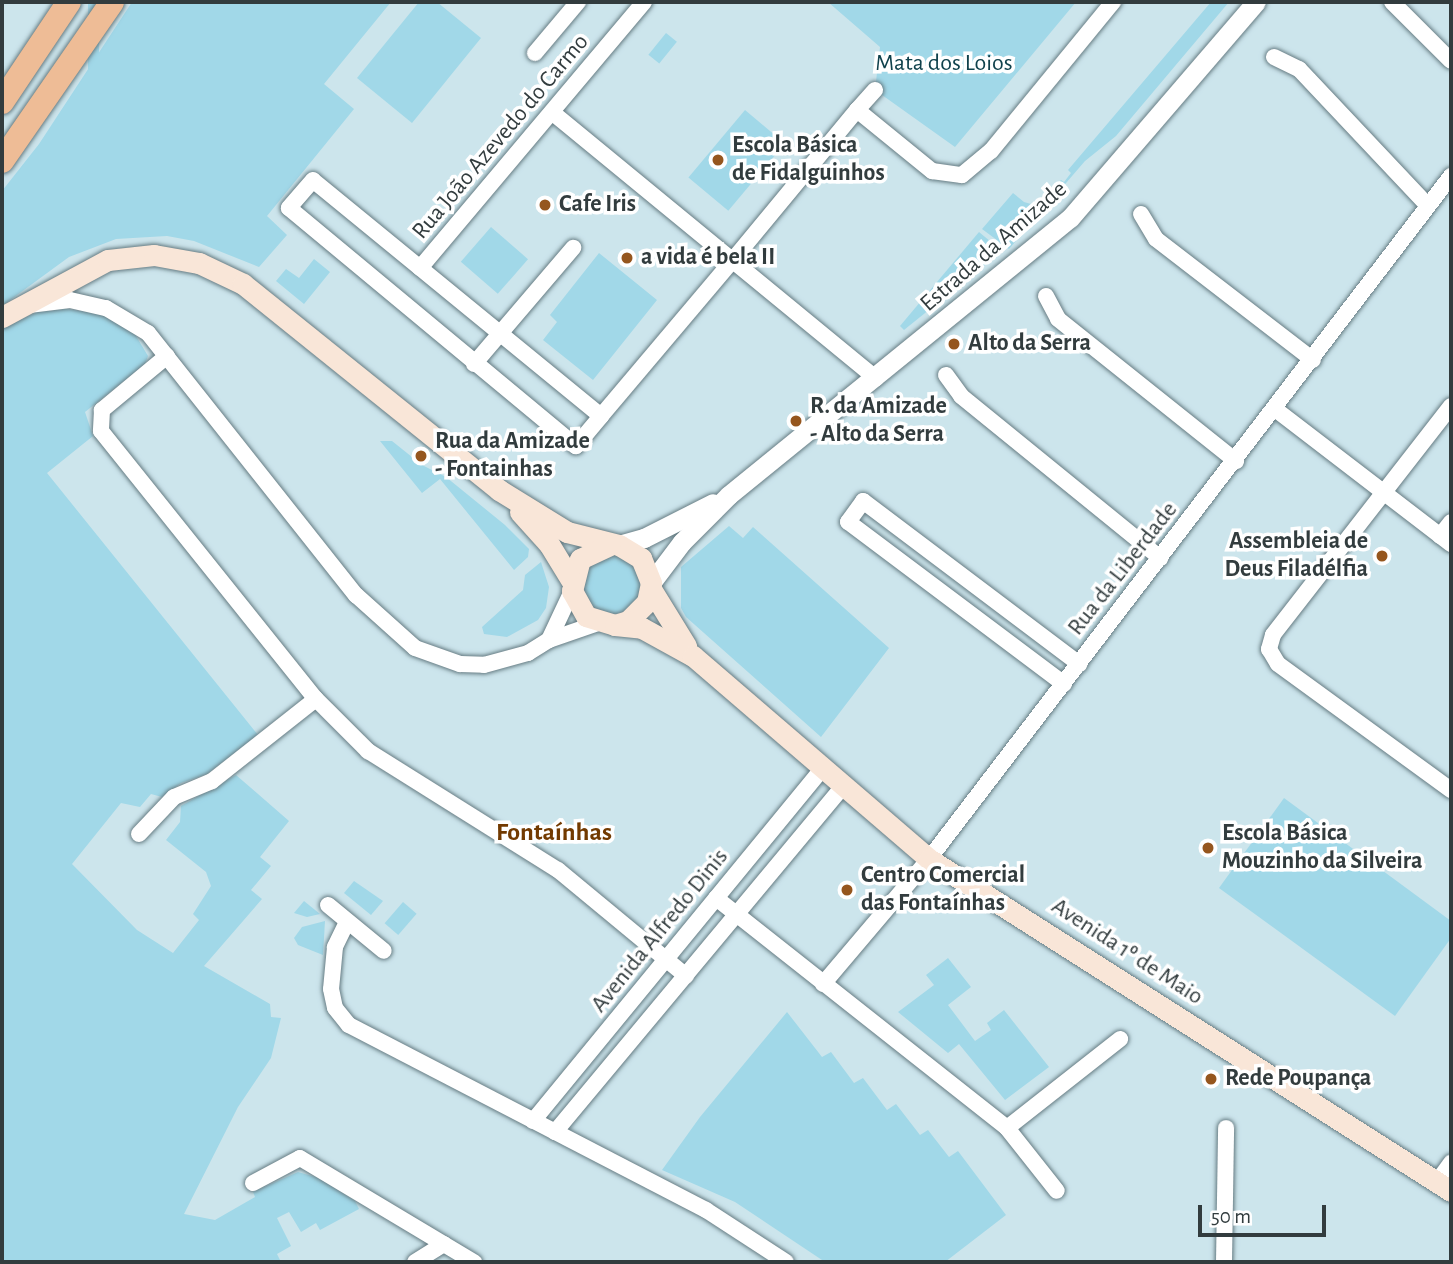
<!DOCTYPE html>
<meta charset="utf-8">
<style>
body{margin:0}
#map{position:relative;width:1453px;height:1264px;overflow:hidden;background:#cce5ec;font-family:"Alegreya Sans",sans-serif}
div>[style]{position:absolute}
.green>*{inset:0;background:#a1d8e8;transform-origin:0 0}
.round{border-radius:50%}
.roads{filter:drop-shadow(0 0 2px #667c83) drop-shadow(0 0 2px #667c83)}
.minor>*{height:16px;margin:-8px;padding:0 8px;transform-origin:8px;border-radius:8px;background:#fff}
.tertiary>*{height:19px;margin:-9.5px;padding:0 9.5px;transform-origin:9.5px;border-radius:9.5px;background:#fff}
.secondary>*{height:21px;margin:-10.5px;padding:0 10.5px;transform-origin:10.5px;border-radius:10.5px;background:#f9e6d8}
.trunk>*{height:24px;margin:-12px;padding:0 12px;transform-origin:12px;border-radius:12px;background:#eebc96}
.dots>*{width:19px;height:19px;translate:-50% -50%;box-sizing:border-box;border:4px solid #fff;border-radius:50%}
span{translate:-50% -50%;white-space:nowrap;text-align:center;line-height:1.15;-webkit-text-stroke:7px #fff;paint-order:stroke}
.park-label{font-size:24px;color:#0f414c}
.street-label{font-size:24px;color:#323c3e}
.poi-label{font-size:24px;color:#323c3e;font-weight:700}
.left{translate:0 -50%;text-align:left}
.right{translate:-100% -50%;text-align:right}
.neighbourhood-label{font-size:26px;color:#723a00;font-weight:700}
.frame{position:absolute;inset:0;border:4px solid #323c3e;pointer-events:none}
.scale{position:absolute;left:1198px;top:1205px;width:128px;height:32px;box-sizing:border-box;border:4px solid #323c3e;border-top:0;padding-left:9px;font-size:21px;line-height:24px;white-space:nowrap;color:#323c3e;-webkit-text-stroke:5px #fff;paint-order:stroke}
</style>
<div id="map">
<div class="green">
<i style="left:88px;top:2px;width:11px;height:154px"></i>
<i style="clip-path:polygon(132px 2px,391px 2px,324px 84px,354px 109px,267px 216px,287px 235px,259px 267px,194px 241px,167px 236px,116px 239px,69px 257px,2px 306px,2px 191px,39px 144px)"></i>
<i style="clip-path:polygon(419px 2px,437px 2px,481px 38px,412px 123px,357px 78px)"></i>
<i style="clip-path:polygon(828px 2px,1076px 2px,955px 147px,875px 90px,880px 47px)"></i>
<i style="clip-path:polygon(1211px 2px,1229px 2px,1116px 136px,1085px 161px,1009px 249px,982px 229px,1013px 193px,1024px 202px,1038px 206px,1061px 180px,1064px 182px,1071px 173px,1068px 170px)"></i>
<i style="left:666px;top:33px;width:14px;height:28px;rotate:39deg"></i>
<i style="left:745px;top:110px;width:52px;height:88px;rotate:40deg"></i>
<i style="left:491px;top:227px;width:49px;height:46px;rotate:41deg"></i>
<i style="clip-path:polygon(979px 232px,1002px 251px,904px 330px,900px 326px)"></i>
<i style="clip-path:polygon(599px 253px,657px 300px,593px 380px,543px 340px,557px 322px,550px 315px)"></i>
<i style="clip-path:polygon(314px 259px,330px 272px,304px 304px,276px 281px,286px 269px,299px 278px)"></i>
<i style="clip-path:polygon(66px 309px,103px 314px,133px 331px,148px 356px,145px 364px,85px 412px,93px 436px,47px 473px,258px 735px,207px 774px,181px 783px,162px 797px,151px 794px,140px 807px,121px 803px,72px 864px,137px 930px,173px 953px,199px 920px,193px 914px,211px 886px,206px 872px,166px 840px,180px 822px,181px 806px,236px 775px,289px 821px,260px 857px,271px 866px,251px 890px,262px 899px,204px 966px,270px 1004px,271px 1017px,281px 1018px,271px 1058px,238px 1107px,184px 1214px,215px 1220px,255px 1197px,253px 1192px,298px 1172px,319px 1178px,355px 1201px,359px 1209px,320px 1230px,316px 1223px,301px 1232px,289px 1212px,277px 1218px,291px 1246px,277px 1254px,281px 1262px,2px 1262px,2px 327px,38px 312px)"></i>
<i style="clip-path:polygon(380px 441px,392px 441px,422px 465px,446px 477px,505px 525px,529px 549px,528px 557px,514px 570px,440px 479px,422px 493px)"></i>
<i style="clip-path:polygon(729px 526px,743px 538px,753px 527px,889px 648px,821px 737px,686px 617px,681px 608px,681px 567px)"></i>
<i class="round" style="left:583px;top:556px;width:58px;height:58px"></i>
<i style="clip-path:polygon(541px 562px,549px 587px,546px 608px,538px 620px,507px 637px,484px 634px,482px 627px,523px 590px,525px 575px)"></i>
<i style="clip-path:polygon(1284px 798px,1451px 921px,1451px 938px,1395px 1016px,1219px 888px)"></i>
<i style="clip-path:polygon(354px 881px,383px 901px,371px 915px,344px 893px)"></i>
<i style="clip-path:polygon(304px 901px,320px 914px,307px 917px,294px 913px)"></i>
<i style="left:403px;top:902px;width:18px;height:28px;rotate:41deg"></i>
<i style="clip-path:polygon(325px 921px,323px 955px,298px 945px,294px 938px,302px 927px)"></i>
<i style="clip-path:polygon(948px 958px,971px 987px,948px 1005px,975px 1041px,991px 1030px,987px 1023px,1004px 1010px,1049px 1067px,1005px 1100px,959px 1044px,948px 1053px,898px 1012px,934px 985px,926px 975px)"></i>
<i style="clip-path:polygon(787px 1012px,822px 1057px,831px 1052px,854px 1083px,863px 1078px,887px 1110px,896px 1104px,920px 1135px,928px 1130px,949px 1157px,958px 1151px,1006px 1215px,945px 1262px,825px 1262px,735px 1202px,662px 1170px,700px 1117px)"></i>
</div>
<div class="roads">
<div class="minor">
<i style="left:1392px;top:2px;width:83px;rotate:45deg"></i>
<i style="left:535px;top:53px;width:67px;rotate:-49.9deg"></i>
<i style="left:1274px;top:57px;width:28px;rotate:26deg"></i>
<i style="left:1299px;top:69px;width:188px;rotate:46.7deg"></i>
<i style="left:857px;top:110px;width:27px;rotate:-48deg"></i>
<i style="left:553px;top:113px;width:418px;rotate:39.4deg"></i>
<i style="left:1141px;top:214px;width:29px;rotate:59deg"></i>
<i style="left:1156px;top:239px;width:198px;rotate:37.6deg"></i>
<i style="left:420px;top:268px;width:348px;rotate:-49.9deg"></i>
<i style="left:1046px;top:296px;width:26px;rotate:62deg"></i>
<i style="left:1058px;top:319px;width:228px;rotate:38.6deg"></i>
<i style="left:29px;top:305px;width:41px;rotate:-7deg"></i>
<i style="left:70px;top:300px;width:37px;rotate:13deg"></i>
<i style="left:106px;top:308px;width:49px;rotate:30.8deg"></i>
<i style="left:148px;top:333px;width:335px;rotate:51.6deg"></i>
<i style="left:356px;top:595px;width:79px;rotate:41.9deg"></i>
<i style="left:415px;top:648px;width:48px;rotate:19.6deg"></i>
<i style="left:460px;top:664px;width:24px;rotate:2deg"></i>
<i style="left:484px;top:665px;width:46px;rotate:-15.3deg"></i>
<i style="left:528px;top:653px;width:25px;rotate:-32deg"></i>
<i style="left:549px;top:640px;width:52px;rotate:-19.1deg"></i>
<i style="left:167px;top:356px;width:85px;rotate:140.3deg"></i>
<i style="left:102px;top:410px;width:21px;rotate:93deg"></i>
<i style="left:101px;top:431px;width:344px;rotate:51.3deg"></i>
<i style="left:316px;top:699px;width:74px;rotate:45deg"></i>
<i style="left:368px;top:751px;width:224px;rotate:32.1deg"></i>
<i style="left:558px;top:870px;width:166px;rotate:39.6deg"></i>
<i style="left:474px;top:364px;width:153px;rotate:-49.5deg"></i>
<i style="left:946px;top:375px;width:26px;rotate:54deg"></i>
<i style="left:961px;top:396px;width:257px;rotate:39.1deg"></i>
<i style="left:1451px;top:406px;width:290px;rotate:127.9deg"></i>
<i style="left:1273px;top:635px;width:15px;rotate:106deg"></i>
<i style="left:1269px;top:649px;width:17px;rotate:59deg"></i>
<i style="left:1278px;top:664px;width:214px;rotate:36.1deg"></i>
<i style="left:1275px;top:409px;width:222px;rotate:37.5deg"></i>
<i style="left:601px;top:416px;width:372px;rotate:-140.7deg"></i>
<i style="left:313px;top:180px;width:37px;rotate:131deg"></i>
<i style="left:289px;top:208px;width:373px;rotate:39.7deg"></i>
<i style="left:576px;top:446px;width:39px;rotate:-50deg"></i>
<i style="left:601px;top:416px;width:203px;rotate:-49.8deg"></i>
<i style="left:732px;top:261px;width:196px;rotate:-50.4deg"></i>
<i style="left:857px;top:110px;width:97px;rotate:39.1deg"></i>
<i style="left:932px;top:171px;width:30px;rotate:8deg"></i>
<i style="left:962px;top:175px;width:38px;rotate:-40deg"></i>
<i style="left:991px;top:151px;width:193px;rotate:-50.7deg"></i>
<i style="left:1440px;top:536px;width:18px;rotate:-52deg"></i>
<i style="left:549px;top:640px;width:54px;rotate:-64.9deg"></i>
<i style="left:1064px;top:684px;width:270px;rotate:-143.1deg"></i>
<i style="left:848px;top:522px;width:26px;rotate:-54deg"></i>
<i style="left:863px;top:501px;width:271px;rotate:37deg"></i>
<i style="left:139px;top:834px;width:51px;rotate:-46.6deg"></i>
<i style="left:174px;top:797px;width:41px;rotate:-22.8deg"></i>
<i style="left:212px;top:781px;width:132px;rotate:-38.3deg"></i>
<i style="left:716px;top:898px;width:371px;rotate:38.3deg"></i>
<i style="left:1007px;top:1128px;width:80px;rotate:51.6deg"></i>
<i style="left:328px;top:905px;width:72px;rotate:39.4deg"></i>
<i style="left:347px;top:922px;width:28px;rotate:116deg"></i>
<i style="left:335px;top:947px;width:42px;rotate:95.4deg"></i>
<i style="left:331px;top:989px;width:19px;rotate:78deg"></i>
<i style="left:335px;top:1008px;width:22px;rotate:51deg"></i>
<i style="left:349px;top:1025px;width:402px;rotate:27.4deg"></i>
<i style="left:706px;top:1210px;width:95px;rotate:33deg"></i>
<i style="left:823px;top:984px;width:164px;rotate:-49.7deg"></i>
<i style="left:929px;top:859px;width:860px;rotate:-52.61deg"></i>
<i style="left:533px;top:1121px;width:454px;rotate:-50.6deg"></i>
<i style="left:1007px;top:1128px;width:144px;rotate:-38.2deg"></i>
<i style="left:555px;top:1132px;width:447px;rotate:-50.2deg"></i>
<i style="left:1437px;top:1182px;width:24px;rotate:-54deg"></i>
<i style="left:253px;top:1183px;width:53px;rotate:-28deg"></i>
<i style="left:300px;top:1158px;width:203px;rotate:30.9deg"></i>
<i style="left:415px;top:1262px;width:34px;rotate:-32deg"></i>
<i style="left:1224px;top:1262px;width:134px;rotate:-89.1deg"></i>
</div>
<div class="tertiary">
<i style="left:619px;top:545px;width:26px;rotate:-16deg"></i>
<i style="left:644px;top:538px;width:77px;rotate:-26.9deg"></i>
<i style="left:651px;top:583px;width:51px;rotate:-52.9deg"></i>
<i style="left:682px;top:542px;width:66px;rotate:-45deg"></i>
<i style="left:729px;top:495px;width:439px;rotate:-39.1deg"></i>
<i style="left:1070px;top:218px;width:285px;rotate:-49.3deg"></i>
</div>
<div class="secondary">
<i style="left:2px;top:317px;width:120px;rotate:-28.3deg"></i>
<i style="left:108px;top:260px;width:46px;rotate:-6.2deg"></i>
<i style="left:154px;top:255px;width:46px;rotate:10.1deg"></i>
<i style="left:199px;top:263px;width:49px;rotate:25.5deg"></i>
<i style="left:243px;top:284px;width:329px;rotate:38.8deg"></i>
<i style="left:499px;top:490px;width:80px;rotate:31.7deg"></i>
<i style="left:567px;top:532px;width:54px;rotate:14deg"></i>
<i style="left:619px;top:545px;width:26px;rotate:31deg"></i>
<i style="left:641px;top:558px;width:27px;rotate:68deg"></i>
<i style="left:651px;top:583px;width:19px;rotate:102deg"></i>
<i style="left:647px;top:602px;width:27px;rotate:135deg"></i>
<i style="left:628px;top:621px;width:14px;rotate:163deg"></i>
<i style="left:615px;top:625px;width:30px;rotate:-163deg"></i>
<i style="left:586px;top:616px;width:29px;rotate:-119deg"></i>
<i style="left:572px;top:591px;width:33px;rotate:-76deg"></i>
<i style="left:580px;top:559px;width:33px;rotate:-25deg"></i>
<i style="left:520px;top:512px;width:43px;rotate:47.8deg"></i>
<i style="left:549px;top:544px;width:42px;rotate:58.6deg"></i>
<i style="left:651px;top:589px;width:67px;rotate:58.4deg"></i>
<i style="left:615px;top:625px;width:27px;rotate:6deg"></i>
<i style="left:642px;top:628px;width:58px;rotate:28.8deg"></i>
<i style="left:693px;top:656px;width:311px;rotate:40.7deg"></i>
<i style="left:929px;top:859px;width:619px;rotate:32.46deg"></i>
</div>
<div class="trunk">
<i style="left:2px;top:102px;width:120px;rotate:-56.2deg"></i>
<i style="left:2px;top:161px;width:193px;rotate:-55.3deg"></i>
</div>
</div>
<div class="dots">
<i style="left:718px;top:160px;background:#95561e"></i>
<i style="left:545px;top:205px;background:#95561e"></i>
<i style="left:627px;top:258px;background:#95561e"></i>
<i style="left:954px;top:344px;background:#95561e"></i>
<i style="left:796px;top:421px;background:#95561e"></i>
<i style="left:421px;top:456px;background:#95561e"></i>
<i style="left:1382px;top:556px;background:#95561e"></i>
<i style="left:1208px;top:848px;background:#95561e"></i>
<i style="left:847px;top:890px;background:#95561e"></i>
<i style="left:1211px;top:1079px;background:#95561e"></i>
</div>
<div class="park-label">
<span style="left:944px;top:64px">Mata dos Loios</span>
</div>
<div class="street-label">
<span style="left:501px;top:137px;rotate:-50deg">Rua João Azevedo do Carmo</span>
<span style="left:994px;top:247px;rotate:-41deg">Estrada da Amizade</span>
<span style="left:1123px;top:569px;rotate:-52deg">Rua da Liberdade</span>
<span style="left:660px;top:931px;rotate:-51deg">Avenida Alfredo Dinis</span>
<span style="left:1127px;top:952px;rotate:33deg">Avenida 1º de Maio</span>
</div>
<div class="poi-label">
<span class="left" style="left:732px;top:160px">Escola Básica<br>de Fidalguinhos</span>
<span class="left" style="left:559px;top:205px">Cafe Iris</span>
<span class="left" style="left:641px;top:258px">a vida é bela II</span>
<span class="left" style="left:968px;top:344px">Alto da Serra</span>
<span class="left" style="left:810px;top:421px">R. da Amizade<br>- Alto da Serra</span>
<span class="left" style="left:435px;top:456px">Rua da Amizade<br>- Fontainhas</span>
<span class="right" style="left:1368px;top:556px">Assembleia de<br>Deus Filadélfia</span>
<span class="left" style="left:1222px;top:848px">Escola Básica<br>Mouzinho da Silveira</span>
<span class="left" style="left:861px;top:890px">Centro Comercial<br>das Fontaínhas</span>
<span class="left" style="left:1225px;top:1079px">Rede Poupança</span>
</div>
<div class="neighbourhood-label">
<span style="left:554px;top:833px">Fontaínhas</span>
</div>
<div class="frame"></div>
<div class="scale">50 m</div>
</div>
